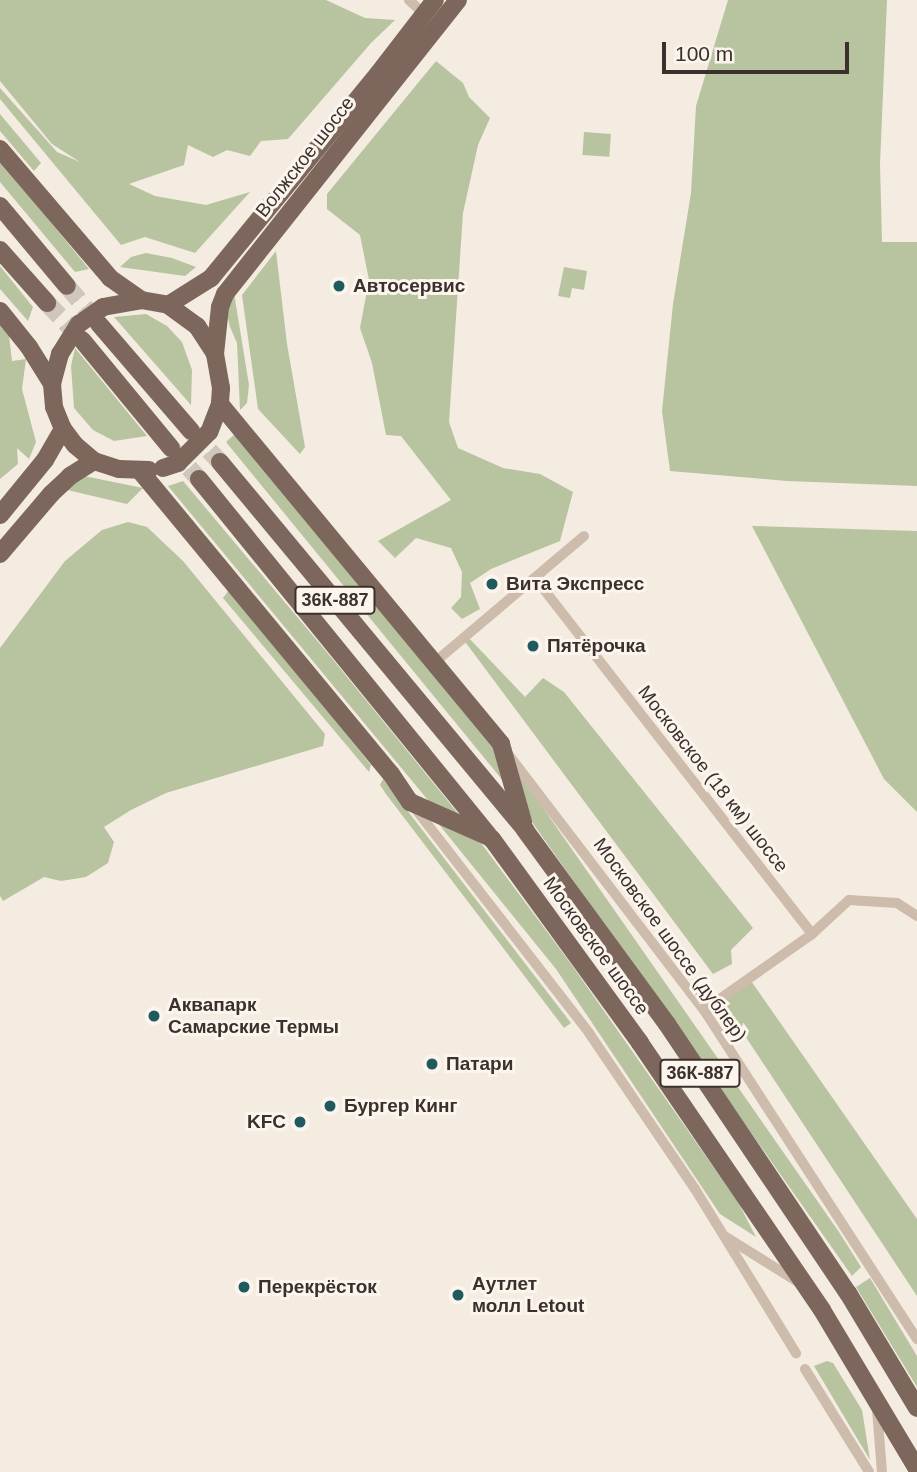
<!DOCTYPE html>
<meta charset="utf-8">
<style>
body{margin:0}
#map{position:relative;width:917px;height:1472px;overflow:hidden;background:#f4ebe1;font-family:Arial,sans-serif}
div>[style]{position:absolute}
.green>*{inset:0;background:#b8c4a0;transform-origin:0 0}
.primary-tunnel>*{height:18px;margin-top:-9px;transform-origin:0;background:repeating-linear-gradient(90deg,#cfc6bd 0 18px,transparent 0 27px)}
.street>*{height:10px;margin:-5px;padding:0 5px;transform-origin:5px;border-radius:5px;background:#cdbbac}
.primary>*{height:18px;margin:-9px;padding:0 9px;transform-origin:9px;border-radius:9px;background:#7d675c}
.primary-bridge>*{height:18px;margin:-9px;padding:0 9px;transform-origin:9px;border-radius:9px;background:#7d675c}
.dots>*{width:19px;height:19px;translate:-50% -50%;box-sizing:border-box;border:4px solid #fbf5ee;border-radius:50%}
span{translate:-50% -50%;white-space:nowrap;text-align:center;line-height:1.15;-webkit-text-stroke:6px #fbf5ee;paint-order:stroke}
.shield-label span{padding:2px 5px;background:#fbf5ee;border:2px solid;border-radius:5px;-webkit-text-stroke-width:0}
.shield-label{font-size:18px;color:#3b302b;font-weight:700}
.street-label{font-size:19px;color:#3b302b}
.poi-label{font-size:19px;color:#3b302b;font-weight:700}
.left{translate:0 -50%;text-align:left}
.right{translate:-100% -50%;text-align:right}
.scale{position:absolute;left:662px;top:42px;width:187px;height:32px;box-sizing:border-box;border:4px solid #3b302b;border-top:0;padding-left:9px;font-size:21px;line-height:24px;white-space:nowrap;color:#3b302b;-webkit-text-stroke:5px #fbf5ee;paint-order:stroke}
</style>
<div id="map">
<div class="green">
<i style="clip-path:polygon(0 0,326px 0,365px 18px,395px 20px,371px 43px,288px 139px,261px 141px,250px 156px,227px 150px,213px 157px,188px 145px,184px 165px,129px 184px,155px 196px,206px 205px,250px 192px,195px 253px,145px 237px,121px 245px,0 99px,0 88px,57px 152px,80px 162px,52px 144px,0 81px)"></i>
<i style="clip-path:polygon(728px 0,887px 0,880px 164px,882px 242px,917px 242px,917px 486px,787px 481px,670px 471px,662px 411px,673px 304px,691px 193px,696px 106px)"></i>
<i style="clip-path:polygon(436px 61px,463px 83px,469px 97px,490px 118px,478px 145px,463px 213px,449px 422px,458px 448px,503px 468px,540px 474px,573px 492px,560px 541px,491px 569px,470px 583px,480px 609px,462px 619px,451px 608px,461px 597px,462px 572px,451px 548px,416px 538px,395px 558px,378px 541px,451px 500px,401px 436px,386px 435px,372px 363px,360px 328px,369px 280px,360px 235px,327px 209px,327px 194px)"></i>
<i style="clip-path:polygon(0 114px,41px 163px,34px 171px,0 131px)"></i>
<i style="left:584px;top:132px;width:27px;height:23px;rotate:4deg"></i>
<i style="clip-path:polygon(0 160px,89px 269px,75px 272px,0 182px)"></i>
<i style="clip-path:polygon(276px 251px,287px 344px,305px 447px,300px 454px,258px 409px,242px 295px)"></i>
<i style="clip-path:polygon(146px 253px,172px 258px,196px 267px,185px 276px,120px 267px,131px 257px)"></i>
<i style="clip-path:polygon(0 266px,33px 307px,28px 321px,0 289px)"></i>
<i style="clip-path:polygon(564px 267px,587px 271px,584px 290px,572px 288px,570px 298px,558px 296px)"></i>
<i style="clip-path:polygon(234px 293px,249px 385px,247px 403px,240px 410px,237px 343px,230px 327px,223px 298px)"></i>
<i style="clip-path:polygon(0 311px,7px 319px,12px 361px,26px 359px,22px 389px,36px 442px,29px 459px,17px 448px,18px 464px,0 479px)"></i>
<i style="clip-path:polygon(146px 314px,167px 326px,182px 342px,192px 370px,191px 405px,114px 317px)"></i>
<i style="clip-path:polygon(75px 348px,147px 436px,114px 441px,93px 430px,74px 408px,71px 366px)"></i>
<i style="clip-path:polygon(235px 434px,494px 749px,504px 782px,226px 442px)"></i>
<i style="clip-path:polygon(74px 474px,143px 488px,127px 504px,63px 489px)"></i>
<i style="clip-path:polygon(183px 481px,330px 656px,465px 822px,437px 811px,168px 486px)"></i>
<i style="clip-path:polygon(128px 522px,147px 527px,183px 561px,325px 734px,323px 746px,166px 793px,131px 810px,104px 827px,114px 842px,108px 863px,86px 877px,61px 881px,44px 877px,3px 901px,0 896px,0 648px,65px 561px,102px 530px)"></i>
<i style="clip-path:polygon(752px 526px,917px 531px,917px 812px,884px 779px)"></i>
<i style="clip-path:polygon(229px 590px,371px 765px,369px 772px,223px 598px)"></i>
<i style="clip-path:polygon(467px 636px,525px 697px,543px 678px,564px 692px,753px 928px,731px 950px,732px 964px,713px 974px,463px 639px)"></i>
<i style="clip-path:polygon(511px 762px,839px 1232px,861px 1267px,852px 1276px,527px 815px)"></i>
<i style="clip-path:polygon(383px 779px,571px 1023px,564px 1028px,386px 794px,380px 785px)"></i>
<i style="clip-path:polygon(433px 817px,481px 843px,571px 964px,738px 1202px,756px 1237px,720px 1214px,556px 969px)"></i>
<i style="clip-path:polygon(749px 978px,917px 1219px,917px 1296px,720px 998px)"></i>
<i style="clip-path:polygon(870px 1278px,917px 1356px,917px 1387px,856px 1287px)"></i>
<i style="clip-path:polygon(827px 1361px,833px 1363px,862px 1410px,870px 1460px,814px 1366px)"></i>
</div>
<div class="primary-tunnel">
<i style="left:67px;top:286px;width:50px;rotate:49.9deg"></i>
<i style="left:47px;top:303px;width:51px;rotate:46.6deg"></i>
<i style="left:191px;top:431px;width:42px;rotate:46.9deg"></i>
<i style="left:171px;top:448px;width:42px;rotate:47.9deg"></i>
</div>
<div class="street">
<i style="left:409px;top:0;width:21px;rotate:43deg"></i>
<i style="left:535px;top:578px;width:451px;rotate:52.1deg"></i>
<i style="left:435px;top:662px;width:195px;rotate:-40.2deg"></i>
<i style="left:508px;top:754px;width:322px;rotate:52.6deg"></i>
<i style="left:704px;top:1010px;width:392px;rotate:57.1deg"></i>
<i style="left:414px;top:807px;width:286px;rotate:52.2deg"></i>
<i style="left:589px;top:1033px;width:189px;rotate:55.8deg"></i>
<i style="left:695px;top:1189px;width:193px;rotate:58.4deg"></i>
<i style="left:704px;top:1010px;width:132px;rotate:-35.1deg"></i>
<i style="left:812px;top:934px;width:50px;rotate:-42.6deg"></i>
<i style="left:849px;top:900px;width:48px;rotate:3.6deg"></i>
<i style="left:897px;top:903px;width:24px;rotate:33deg"></i>
<i style="left:726px;top:1237px;width:85px;rotate:32deg"></i>
<i style="left:805px;top:1369px;width:121px;rotate:58.1deg"></i>
<i style="left:877px;top:1409px;width:63px;rotate:85.5deg"></i>
</div>
<div class="primary">
<i style="left:0;top:149px;width:170px;rotate:49.5deg"></i>
<i style="left:110px;top:278px;width:38px;rotate:35deg"></i>
<i style="left:0;top:206px;width:104px;rotate:50.1deg"></i>
<i style="left:0;top:250px;width:71px;rotate:48.4deg"></i>
<i style="left:168px;top:305px;width:51px;rotate:-32.1deg"></i>
<i style="left:211px;top:278px;width:264px;rotate:-50.7deg"></i>
<i style="left:378px;top:74px;width:93px;rotate:-52.4deg"></i>
<i style="left:103px;top:307px;width:39px;rotate:-10deg"></i>
<i style="left:141px;top:300px;width:27px;rotate:10deg"></i>
<i style="left:168px;top:305px;width:36px;rotate:36deg"></i>
<i style="left:197px;top:326px;width:33px;rotate:57deg"></i>
<i style="left:215px;top:354px;width:35px;rotate:80deg"></i>
<i style="left:221px;top:388px;width:16px;rotate:94deg"></i>
<i style="left:220px;top:404px;width:30px;rotate:111deg"></i>
<i style="left:0;top:311px;width:46px;rotate:51.1deg"></i>
<i style="left:29px;top:347px;width:44px;rotate:58.1deg"></i>
<i style="left:99px;top:324px;width:141px;rotate:49.3deg"></i>
<i style="left:82px;top:340px;width:140px;rotate:50.5deg"></i>
<i style="left:60px;top:354px;width:31px;rotate:105deg"></i>
<i style="left:52px;top:384px;width:23px;rotate:85deg"></i>
<i style="left:54px;top:407px;width:24px;rotate:68deg"></i>
<i style="left:63px;top:429px;width:20px;rotate:53deg"></i>
<i style="left:75px;top:445px;width:25px;rotate:40deg"></i>
<i style="left:94px;top:461px;width:26px;rotate:18deg"></i>
<i style="left:119px;top:469px;width:30px;rotate:2deg"></i>
<i style="left:215px;top:354px;width:47px;rotate:-83.9deg"></i>
<i style="left:220px;top:307px;width:14px;rotate:-69deg"></i>
<i style="left:225px;top:294px;width:375px;rotate:-51.6deg"></i>
<i style="left:220px;top:404px;width:441px;rotate:50.4deg"></i>
<i style="left:501px;top:744px;width:81px;rotate:74.2deg"></i>
<i style="left:220px;top:462px;width:478px;rotate:50.3deg"></i>
<i style="left:525px;top:830px;width:240px;rotate:53.8deg"></i>
<i style="left:667px;top:1024px;width:324px;rotate:56.1deg"></i>
<i style="left:848px;top:1293px;width:134px;rotate:59deg"></i>
<i style="left:141px;top:472px;width:392px;rotate:50.4deg"></i>
<i style="left:391px;top:774px;width:34px;rotate:56deg"></i>
<i style="left:410px;top:802px;width:86px;rotate:23.9deg"></i>
<i style="left:199px;top:479px;width:464px;rotate:50.9deg"></i>
<i style="left:492px;top:839px;width:252px;rotate:54deg"></i>
<i style="left:640px;top:1043px;width:323px;rotate:55.7deg"></i>
<i style="left:822px;top:1310px;width:185px;rotate:59.1deg"></i>
<i style="left:0;top:515px;width:71px;rotate:-50.7deg"></i>
<i style="left:45px;top:460px;width:36px;rotate:-60deg"></i>
<i style="left:0;top:554px;width:79px;rotate:-49.6deg"></i>
<i style="left:51px;top:494px;width:26px;rotate:-43deg"></i>
<i style="left:70px;top:476px;width:28px;rotate:-32deg"></i>
</div>
<div class="primary-bridge">
<i style="left:60px;top:354px;width:36px;rotate:-58deg"></i>
<i style="left:79px;top:324px;width:29px;rotate:-35deg"></i>
<i style="left:163px;top:468px;width:16px;rotate:-18deg"></i>
<i style="left:178px;top:463px;width:44px;rotate:-45deg"></i>
</div>
<div class="dots">
<i style="left:339px;top:286px;background:#1f5a5e"></i>
<i style="left:492px;top:584px;background:#1f5a5e"></i>
<i style="left:533px;top:646px;background:#1f5a5e"></i>
<i style="left:154px;top:1016px;background:#1f5a5e"></i>
<i style="left:432px;top:1064px;background:#1f5a5e"></i>
<i style="left:330px;top:1106px;background:#1f5a5e"></i>
<i style="left:300px;top:1122px;background:#1f5a5e"></i>
<i style="left:244px;top:1287px;background:#1f5a5e"></i>
<i style="left:458px;top:1295px;background:#1f5a5e"></i>
</div>
<div class="shield-label">
<span style="left:335px;top:600px">36К-887</span>
<span style="left:700px;top:1073px">36К-887</span>
</div>
<div class="street-label">
<span style="left:305px;top:157px;rotate:-52deg">Волжское шоссе</span>
<span style="left:713px;top:779px;rotate:52deg">Московское (18 км) шоссе</span>
<span style="left:670px;top:940px;rotate:54deg">Московское шоссе (дублер)</span>
<span style="left:596px;top:946px;rotate:54deg">Московское шоссе</span>
</div>
<div class="poi-label">
<span class="left" style="left:353px;top:286px">Автосервис</span>
<span class="left" style="left:506px;top:584px">Вита Экспресс</span>
<span class="left" style="left:547px;top:646px">Пятёрочка</span>
<span class="left" style="left:168px;top:1016px">Аквапарк<br>Самарские Термы</span>
<span class="left" style="left:446px;top:1064px">Патари</span>
<span class="left" style="left:344px;top:1106px">Бургер Кинг</span>
<span class="right" style="left:286px;top:1122px">KFC</span>
<span class="left" style="left:472px;top:1295px">Аутлет<br>молл Letout</span>
<span class="left" style="left:258px;top:1287px">Перекрёсток</span>
</div>
<div class="scale">100 m</div>
</div>
